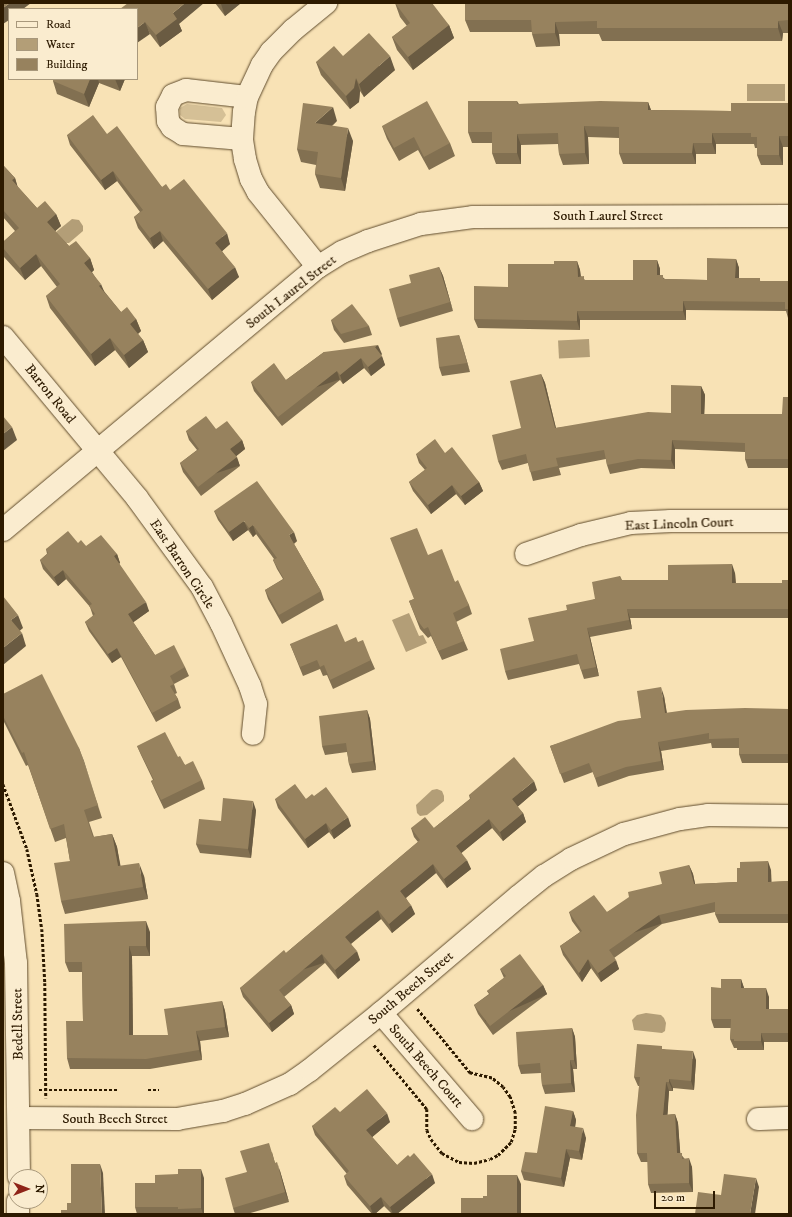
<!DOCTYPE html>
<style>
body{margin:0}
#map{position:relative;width:792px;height:1217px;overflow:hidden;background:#f8e2b5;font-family:"IM FELL DW Pica",serif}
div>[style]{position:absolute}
.green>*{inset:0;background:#d5c096}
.water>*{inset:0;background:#b39e77;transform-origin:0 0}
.path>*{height:2.5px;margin-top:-1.25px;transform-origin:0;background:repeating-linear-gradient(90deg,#2d1a00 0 3px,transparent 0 5px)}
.roads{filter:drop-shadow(0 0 1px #604c2d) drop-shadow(0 0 1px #604c2d)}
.street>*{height:22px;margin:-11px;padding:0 11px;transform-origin:11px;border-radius:11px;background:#faeccf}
.wall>*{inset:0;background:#827051}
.shaded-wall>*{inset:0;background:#6a5b42;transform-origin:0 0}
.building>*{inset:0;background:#97825e}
span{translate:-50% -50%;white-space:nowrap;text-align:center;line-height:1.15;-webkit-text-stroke:4px #faeccf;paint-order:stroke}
.street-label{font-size:14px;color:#2d1a00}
.frame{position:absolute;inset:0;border:4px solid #2d1a00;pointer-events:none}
.legend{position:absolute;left:8px;top:8px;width:130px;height:72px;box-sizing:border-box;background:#faeccf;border:1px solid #a8987c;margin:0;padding:5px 7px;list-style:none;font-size:12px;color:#2d1a00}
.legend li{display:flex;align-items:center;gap:8px;height:20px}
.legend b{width:20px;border:1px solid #a8987c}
.north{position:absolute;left:8px;top:1169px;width:40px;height:40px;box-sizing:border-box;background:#faeccf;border:1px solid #a8987c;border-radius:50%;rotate:90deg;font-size:11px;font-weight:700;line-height:16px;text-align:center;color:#2d1a00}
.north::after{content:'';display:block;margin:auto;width:14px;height:18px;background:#8f2418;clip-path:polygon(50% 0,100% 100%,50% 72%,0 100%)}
.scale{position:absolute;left:654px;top:1191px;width:61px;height:18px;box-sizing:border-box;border:2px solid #2d1a00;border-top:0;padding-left:5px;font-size:12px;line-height:14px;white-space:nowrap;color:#2d1a00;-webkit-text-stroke:3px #faeccf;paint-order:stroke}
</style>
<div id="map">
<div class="green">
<i style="clip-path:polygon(187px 104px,222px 108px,226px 115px,221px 122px,185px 119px,180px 115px,180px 108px)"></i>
</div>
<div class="water">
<i style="left:747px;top:84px;width:38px;height:17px"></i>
<i style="clip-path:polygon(72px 219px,79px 220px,83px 226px,83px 231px,69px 243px,62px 243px,56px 232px)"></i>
<i style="left:589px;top:339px;width:18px;height:31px;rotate:87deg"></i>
<i style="clip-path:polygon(409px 613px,419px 636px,423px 635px,427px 643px,406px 652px,392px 620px)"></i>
<i style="clip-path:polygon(437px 789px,442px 791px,444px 796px,444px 801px,427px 815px,420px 816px,417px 813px,416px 805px,432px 790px)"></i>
<i style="clip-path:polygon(646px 1013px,661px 1015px,664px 1018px,666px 1023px,665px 1031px,662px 1033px,634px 1030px,632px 1020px,637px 1015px)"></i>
</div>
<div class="path">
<i style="left:3px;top:784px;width:69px;rotate:69.7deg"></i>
<i style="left:27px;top:849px;width:46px;rotate:77.5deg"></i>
<i style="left:37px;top:894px;width:35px;rotate:82deg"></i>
<i style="left:42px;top:929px;width:54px;rotate:86.8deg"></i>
<i style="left:45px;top:983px;width:115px;rotate:89.5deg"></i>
<i style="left:374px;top:1045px;width:83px;rotate:50.4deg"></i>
<i style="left:427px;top:1109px;width:21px;rotate:90deg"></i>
<i style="left:427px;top:1130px;width:10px;rotate:66deg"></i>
<i style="left:431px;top:1139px;width:18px;rotate:52deg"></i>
<i style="left:442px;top:1153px;width:19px;rotate:28deg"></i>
<i style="left:459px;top:1162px;width:15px;rotate:4deg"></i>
<i style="left:474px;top:1163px;width:16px;rotate:-14deg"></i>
<i style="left:490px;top:1159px;width:9px;rotate:-27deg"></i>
<i style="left:498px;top:1155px;width:18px;rotate:-45deg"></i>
<i style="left:511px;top:1142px;width:14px;rotate:-73deg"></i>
<i style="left:515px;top:1129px;width:16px;rotate:-90deg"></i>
<i style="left:515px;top:1113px;width:17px;rotate:-107deg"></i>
<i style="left:510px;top:1097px;width:12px;rotate:-125deg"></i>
<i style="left:503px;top:1087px;width:14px;rotate:-141deg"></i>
<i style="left:492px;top:1078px;width:23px;rotate:-167deg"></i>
<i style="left:470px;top:1073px;width:83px;rotate:-129.6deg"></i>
<i style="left:39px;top:1090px;width:79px"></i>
<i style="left:148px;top:1090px;width:11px"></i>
</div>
<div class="roads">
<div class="street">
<i style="left:242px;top:139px;width:59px;rotate:-175.2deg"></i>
<i style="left:183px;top:134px;width:13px;rotate:-148deg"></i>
<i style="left:172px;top:127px;width:7px;rotate:-124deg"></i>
<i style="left:168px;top:121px;width:14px;rotate:-94deg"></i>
<i style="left:167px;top:107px;width:13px;rotate:-63deg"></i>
<i style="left:173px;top:95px;width:14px;rotate:-21deg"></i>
<i style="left:186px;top:90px;width:61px;rotate:6.5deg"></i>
<i style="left:318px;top:267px;width:96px;rotate:-128.7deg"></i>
<i style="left:258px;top:192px;width:15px;rotate:-118deg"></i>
<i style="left:251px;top:179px;width:21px;rotate:-107deg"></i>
<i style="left:245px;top:159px;width:20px;rotate:-99deg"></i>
<i style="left:242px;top:139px;width:27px;rotate:-86deg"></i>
<i style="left:244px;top:112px;width:15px;rotate:-79deg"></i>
<i style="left:247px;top:97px;width:35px;rotate:-65deg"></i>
<i style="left:262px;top:65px;width:16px;rotate:-55deg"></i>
<i style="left:271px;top:52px;width:31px;rotate:-45deg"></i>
<i style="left:293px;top:30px;width:43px;rotate:-39.3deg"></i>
<i style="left:3px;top:337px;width:209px;rotate:50.2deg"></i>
<i style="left:137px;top:498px;width:110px;rotate:53.9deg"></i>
<i style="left:202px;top:587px;width:41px;rotate:62.2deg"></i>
<i style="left:221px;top:623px;width:69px;rotate:65.3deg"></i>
<i style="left:250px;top:686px;width:19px;rotate:72deg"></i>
<i style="left:256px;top:704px;width:30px;rotate:96deg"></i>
<i style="left:3px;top:530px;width:410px;rotate:-39.9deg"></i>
<i style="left:318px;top:267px;width:28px;rotate:-32deg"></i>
<i style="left:342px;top:252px;width:28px;rotate:-23deg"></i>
<i style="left:368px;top:241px;width:56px;rotate:-17.8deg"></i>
<i style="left:421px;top:224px;width:52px;rotate:-7.7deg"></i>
<i style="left:473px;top:217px;width:316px;rotate:-0.2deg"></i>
<i style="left:526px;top:554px;width:58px;rotate:-19.1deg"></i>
<i style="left:581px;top:535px;width:51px;rotate:-13.5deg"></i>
<i style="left:631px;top:523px;width:40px;rotate:-2.9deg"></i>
<i style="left:671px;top:521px;width:118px"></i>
<i style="left:3px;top:873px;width:29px;rotate:78deg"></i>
<i style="left:9px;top:901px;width:62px;rotate:83.6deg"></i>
<i style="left:16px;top:963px;width:214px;rotate:89.2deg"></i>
<i style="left:381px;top:1013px;width:140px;rotate:49.4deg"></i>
<i style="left:19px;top:1118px;width:158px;rotate:0.4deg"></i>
<i style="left:177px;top:1119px;width:47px;rotate:-9.9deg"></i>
<i style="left:223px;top:1111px;width:23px;rotate:-18deg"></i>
<i style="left:245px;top:1104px;width:49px;rotate:-24deg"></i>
<i style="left:290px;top:1084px;width:24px;rotate:-35deg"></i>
<i style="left:310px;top:1070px;width:91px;rotate:-38.8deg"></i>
<i style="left:381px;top:1013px;width:181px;rotate:-40.3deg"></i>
<i style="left:519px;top:896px;width:32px;rotate:-39deg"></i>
<i style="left:544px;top:876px;width:32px;rotate:-32deg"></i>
<i style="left:571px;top:859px;width:59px;rotate:-25.3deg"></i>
<i style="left:624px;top:834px;width:58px;rotate:-15deg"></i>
<i style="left:680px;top:819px;width:28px;rotate:-8deg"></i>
<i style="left:708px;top:815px;width:81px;rotate:0.7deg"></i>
<i style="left:758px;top:1119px;width:31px;rotate:-2deg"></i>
<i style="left:18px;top:1214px;width:13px;rotate:-90deg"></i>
</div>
</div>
<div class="wall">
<i style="clip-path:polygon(215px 3px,241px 3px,225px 16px)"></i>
<i style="clip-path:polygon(395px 3px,449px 25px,454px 38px,413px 70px,397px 50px,392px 37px,407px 26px,400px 17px)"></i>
<i style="clip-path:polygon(789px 3px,789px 33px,783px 33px,782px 41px,602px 41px,599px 34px,559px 34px,560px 46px,536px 47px,532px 34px,532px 32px,470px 32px,465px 20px)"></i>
<i style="clip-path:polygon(137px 9px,179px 24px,182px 31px,160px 47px,150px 34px)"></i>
<i style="clip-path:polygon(343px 56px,395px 70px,364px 97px,360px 91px,359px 102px,350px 109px,321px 75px,316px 62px)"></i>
<i style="clip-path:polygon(53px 79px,125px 79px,120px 91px,99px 83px,89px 107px,57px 94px,53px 81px)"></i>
<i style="clip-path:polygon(517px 101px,519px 104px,648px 102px,651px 110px,731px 111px,789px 103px,789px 147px,783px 147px,783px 165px,761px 165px,757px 155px,757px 148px,755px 148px,754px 144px,716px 144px,716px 154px,696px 154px,696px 164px,623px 164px,619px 153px,619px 138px,588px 137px,589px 164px,563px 165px,559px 154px,558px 144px,521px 145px,521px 164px,496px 164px,492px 153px,492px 143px,472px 143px,468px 132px)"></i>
<i style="clip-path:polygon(337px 121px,332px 126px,353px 141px,345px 191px,320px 188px,315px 174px,316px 165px,301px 162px,297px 149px)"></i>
<i style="clip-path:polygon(382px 126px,450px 143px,455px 156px,429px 170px,418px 150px,399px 161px,387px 139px)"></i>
<i style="clip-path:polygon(107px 134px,162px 187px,170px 190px,230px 244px,222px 251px,239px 277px,212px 300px,163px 241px,154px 249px,138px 228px,134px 217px,140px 212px,117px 181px,105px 190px,70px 145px,67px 135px)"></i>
<i style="clip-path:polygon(3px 165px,15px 178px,17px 186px,37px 208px,56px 214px,61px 226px,55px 231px,69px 246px,90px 258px,94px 270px,92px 272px,104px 291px,121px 312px,136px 319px,141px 331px,138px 334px,143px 340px,148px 352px,129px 368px,115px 350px,95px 366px,50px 308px,46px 296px,57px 287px,41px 266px,25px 280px,4px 257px,3px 253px,3px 242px,15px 231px,3px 217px)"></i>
<i style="clip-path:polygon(736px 259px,739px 268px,739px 278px,761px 281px,789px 281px,789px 318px,788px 318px,786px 311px,686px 310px,686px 320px,580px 320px,580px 330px,478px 328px,474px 319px,508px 287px,554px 264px,577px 261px,580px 270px,581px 276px,585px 280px,633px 280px,657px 260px,660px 269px,660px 275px,665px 279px,707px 280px)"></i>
<i style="clip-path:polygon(439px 267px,443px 276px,453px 311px,400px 327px,397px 318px,411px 283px)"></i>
<i style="clip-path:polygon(331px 320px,369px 326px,372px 335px,344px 343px,334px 330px)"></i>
<i style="clip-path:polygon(459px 335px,470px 372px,442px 376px,439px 367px)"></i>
<i style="clip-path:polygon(324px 352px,382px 354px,381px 355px,385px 365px,371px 376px,364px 368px,343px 384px,340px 380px,282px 426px,254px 391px,251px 382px,286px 380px)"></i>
<i style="clip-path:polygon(541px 374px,545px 383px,556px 428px,671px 413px,701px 386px,705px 395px,704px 414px,782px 414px,789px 397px,789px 468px,748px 468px,745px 459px,745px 452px,675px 449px,675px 469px,641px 468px,610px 474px,607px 465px,606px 459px,559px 468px,561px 475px,533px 481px,528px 463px,502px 470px,498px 461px,521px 428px)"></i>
<i style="clip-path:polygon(216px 429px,242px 440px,245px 449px,236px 456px,240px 466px,201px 496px,183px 472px,180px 463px,197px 450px,189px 440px,186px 431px)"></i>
<i style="clip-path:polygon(445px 453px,479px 482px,483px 491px,465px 505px,456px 494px,431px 514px,413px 491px,409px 482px,425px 470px,419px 463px,416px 454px)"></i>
<i style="clip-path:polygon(214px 511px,297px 541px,294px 544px,321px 591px,324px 600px,282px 624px,268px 599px,265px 590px,283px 579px,277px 569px,273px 560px,274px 559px,256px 534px,253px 537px,248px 530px,233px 541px,218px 520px)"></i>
<i style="clip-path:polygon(78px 543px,86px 546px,117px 554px,120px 563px,119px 564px,149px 611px,133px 622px,155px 655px,185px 667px,189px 676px,174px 684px,177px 693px,175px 694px,178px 699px,181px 708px,156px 722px,121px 657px,112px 663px,89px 631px,85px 622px,93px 616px,90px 607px,66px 579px,58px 586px,43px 569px,40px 560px,47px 554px,46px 549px)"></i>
<i style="clip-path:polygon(428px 555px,455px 582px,469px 605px,472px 614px,456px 622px,468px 650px,442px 660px,431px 636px,428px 638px,420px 629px,409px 601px,414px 599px)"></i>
<i style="clip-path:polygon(735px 573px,736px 583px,782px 583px,789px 580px,789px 618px,630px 618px,632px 629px,590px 637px,599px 676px,584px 679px,579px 664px,508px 680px,505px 671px,534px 641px,567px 610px,595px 599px,620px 576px,622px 580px,668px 580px)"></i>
<i style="clip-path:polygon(345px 642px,358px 642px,371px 660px,375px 669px,333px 689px,327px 675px,323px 676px,320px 669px,303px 676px,290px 644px)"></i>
<i style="clip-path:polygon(3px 694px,79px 748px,102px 818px,89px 822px,94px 837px,112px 834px,117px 847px,120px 866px,144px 876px,148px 899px,65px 914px,61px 901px,70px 861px,66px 838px,55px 842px,28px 765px,26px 766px,3px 720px)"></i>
<i style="clip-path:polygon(664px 696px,667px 713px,789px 709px,789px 763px,742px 763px,739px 754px,739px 748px,712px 748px,711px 743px,661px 751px,664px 770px,629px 776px,598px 787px,593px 772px,564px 783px,550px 746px,641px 718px)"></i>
<i style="clip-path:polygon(367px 710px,370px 719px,376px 770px,352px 773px,349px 764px,347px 752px,325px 755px,322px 746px)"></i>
<i style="clip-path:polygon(137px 746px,178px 757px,185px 765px,202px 780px,205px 789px,164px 809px,155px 790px,151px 781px,153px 780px,141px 755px)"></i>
<i style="clip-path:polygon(537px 790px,517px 807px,523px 813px,526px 822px,503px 841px,492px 828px,461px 853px,471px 869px,447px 888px,436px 873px,406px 898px,415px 914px,392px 933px,381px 919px,351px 944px,360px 960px,338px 979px,325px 963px,284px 997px,291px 1005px,294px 1014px,272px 1032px,243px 997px,240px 988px,286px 953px,418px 842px,414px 837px,411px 828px,434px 828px,470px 799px,469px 795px)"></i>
<i style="clip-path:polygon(314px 796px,351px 826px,334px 839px,329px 832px,308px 848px,278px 808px,275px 799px,306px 799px)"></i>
<i style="clip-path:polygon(256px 810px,251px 858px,200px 853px,196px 844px,221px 821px)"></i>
<i style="clip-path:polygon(689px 865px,693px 874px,695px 884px,737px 882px,771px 870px,771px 882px,789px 881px,789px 923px,719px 923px,715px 914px,715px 912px,662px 924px,614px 958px,619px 969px,601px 982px,591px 968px,582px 982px,563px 955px,560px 946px,580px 932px,572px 921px,569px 912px,607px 912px,662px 884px)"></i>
<i style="clip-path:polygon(150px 932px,150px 956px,132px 956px,133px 1035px,168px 1035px,222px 1001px,225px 1011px,229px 1037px,200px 1041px,202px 1060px,150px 1069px,70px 1069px,67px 1058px,83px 1021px,82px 972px,69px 972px,65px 962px)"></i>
<i style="clip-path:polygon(500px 969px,543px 985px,547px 994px,493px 1035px,478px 1014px,474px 1005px,489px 994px,487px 991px,504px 978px)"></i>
<i style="clip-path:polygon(741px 979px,744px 988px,769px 997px,769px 1009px,789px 1009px,789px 1042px,764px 1042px,764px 1050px,737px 1050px,737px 1048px,734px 1048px,730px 1039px,731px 1028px,714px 1028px,711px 1019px,721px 988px)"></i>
<i style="clip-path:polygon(572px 1028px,575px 1037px,577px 1069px,573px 1069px,575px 1092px,545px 1094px,542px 1085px,541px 1073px,521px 1074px,518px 1065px)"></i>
<i style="clip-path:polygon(663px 1049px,696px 1060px,694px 1090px,673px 1088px,673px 1091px,669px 1091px,667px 1115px,675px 1114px,678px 1123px,680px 1153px,684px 1158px,692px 1167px,693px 1192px,651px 1193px,648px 1184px,648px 1162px,641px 1162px,637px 1153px,639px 1086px,638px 1086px,634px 1077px)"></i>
<i style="clip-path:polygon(573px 1111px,576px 1120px,575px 1127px,586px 1138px,582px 1160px,570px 1158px,564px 1187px,524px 1180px,521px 1171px,537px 1153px)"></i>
<i style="clip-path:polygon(340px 1112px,390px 1122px,372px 1137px,397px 1165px,435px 1183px,397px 1214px,392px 1214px,384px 1206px,375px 1214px,372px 1214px,347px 1185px,344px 1176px,347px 1174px,315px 1135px,312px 1126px)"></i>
<i style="clip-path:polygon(272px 1152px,275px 1163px,280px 1171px,289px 1202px,247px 1214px,235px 1214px,233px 1208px,247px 1172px)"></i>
<i style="clip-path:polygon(204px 1178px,204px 1214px,137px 1214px,135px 1207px,155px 1183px)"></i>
</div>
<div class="shaded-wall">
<i style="clip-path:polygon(10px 3px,31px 3px,23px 9px,9px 9px,9px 20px,3px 24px,3px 8px)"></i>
<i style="clip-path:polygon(185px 3px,204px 3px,179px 24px,182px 31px,160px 47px,156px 35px,173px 13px)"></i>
<i style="clip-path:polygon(222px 3px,241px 3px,225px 16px,221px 4px)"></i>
<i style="clip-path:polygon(778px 21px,783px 33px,782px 41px,778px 28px)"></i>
<i style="clip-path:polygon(145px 22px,150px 34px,137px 43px,137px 28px)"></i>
<i style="clip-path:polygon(555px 22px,559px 34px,560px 46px,555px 33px)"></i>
<i style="clip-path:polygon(449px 25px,454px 38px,413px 70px,408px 57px)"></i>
<i style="clip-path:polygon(390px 56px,395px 70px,364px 97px,359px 84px)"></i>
<i style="clip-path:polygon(356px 78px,360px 91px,359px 102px,350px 109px,346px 96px)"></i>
<i style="clip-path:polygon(90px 79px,98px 79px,99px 83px,89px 107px,84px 94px)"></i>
<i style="clip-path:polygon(115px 79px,125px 79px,120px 91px)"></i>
<i style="clip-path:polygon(648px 102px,652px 113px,648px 110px)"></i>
<i style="clip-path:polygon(333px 107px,337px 121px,320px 136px,315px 123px)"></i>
<i style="clip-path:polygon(584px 126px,588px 137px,589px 164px,585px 153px)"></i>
<i style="clip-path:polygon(348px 128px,353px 141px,345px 191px,341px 178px)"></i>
<i style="clip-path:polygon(712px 133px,716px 144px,716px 154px,712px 143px)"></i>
<i style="clip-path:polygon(517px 134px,521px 145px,521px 164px,517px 153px)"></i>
<i style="clip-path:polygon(779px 136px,783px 147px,783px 165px,779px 155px)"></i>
<i style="clip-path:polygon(693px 143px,696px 154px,696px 164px,692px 153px)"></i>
<i style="clip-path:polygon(113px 171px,117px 181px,105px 190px,101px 180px)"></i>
<i style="clip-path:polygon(15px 178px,19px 191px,12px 180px)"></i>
<i style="clip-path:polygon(56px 214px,61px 226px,52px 234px,47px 222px)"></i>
<i style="clip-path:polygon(160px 231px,163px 241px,154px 249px,150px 238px)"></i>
<i style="clip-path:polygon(227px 233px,230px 244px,219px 254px,215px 243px)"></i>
<i style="clip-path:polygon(36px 254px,41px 266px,25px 280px,20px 268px)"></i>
<i style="clip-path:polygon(90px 258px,94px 270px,89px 275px,84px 263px)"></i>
<i style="clip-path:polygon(736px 259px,739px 268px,739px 287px,735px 278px)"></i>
<i style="clip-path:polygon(657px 260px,660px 269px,660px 285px,657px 275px)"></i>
<i style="clip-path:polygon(577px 261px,580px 270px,581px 286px,578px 277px)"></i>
<i style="clip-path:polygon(235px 267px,239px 277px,212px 300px,208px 289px)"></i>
<i style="clip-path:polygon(439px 267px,443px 276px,453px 311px,450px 302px)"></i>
<i style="clip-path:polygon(101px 284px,106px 296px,99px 286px)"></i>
<i style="clip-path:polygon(683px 301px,686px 310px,686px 320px,683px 311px)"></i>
<i style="clip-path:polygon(577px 311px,580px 320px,580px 330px,577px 321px)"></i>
<i style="clip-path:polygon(136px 319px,141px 331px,135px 336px,130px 324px)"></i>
<i style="clip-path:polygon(459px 335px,462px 344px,470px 372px,467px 363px)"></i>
<i style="clip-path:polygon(110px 338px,115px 350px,95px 366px,91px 354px)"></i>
<i style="clip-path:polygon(143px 340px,148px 352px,129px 368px,124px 355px)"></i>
<i style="left:378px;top:345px;width:10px;height:4px;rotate:66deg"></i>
<i style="clip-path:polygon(382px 356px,385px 365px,371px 376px,368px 367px)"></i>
<i style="clip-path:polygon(361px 358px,364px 368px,343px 384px,340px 375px)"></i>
<i style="left:337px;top:371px;width:9px;height:75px;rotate:72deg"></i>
<i style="clip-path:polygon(541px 374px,545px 383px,558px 437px,555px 428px)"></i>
<i style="clip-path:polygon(701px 386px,705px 395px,704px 423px,701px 414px)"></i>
<i style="clip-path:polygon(12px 427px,17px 440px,3px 451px,3px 434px)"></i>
<i style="clip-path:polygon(242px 440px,245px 449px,234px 458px,230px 449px)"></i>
<i style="clip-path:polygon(672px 440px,675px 449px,675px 469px,671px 460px)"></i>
<i style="left:237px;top:457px;width:9px;height:49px;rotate:72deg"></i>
<i style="clip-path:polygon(479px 482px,483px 491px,465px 505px,461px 496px)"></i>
<i style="clip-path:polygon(452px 485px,456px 494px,431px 514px,428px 505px)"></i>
<i style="clip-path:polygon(244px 521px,248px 530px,233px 541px,229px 532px)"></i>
<i style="clip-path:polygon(253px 525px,256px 534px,253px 537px,249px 528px)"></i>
<i style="clip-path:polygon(294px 532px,297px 541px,293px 544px,289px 535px)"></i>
<i style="clip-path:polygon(117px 554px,120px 563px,117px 565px,114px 556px)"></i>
<i style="clip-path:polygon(732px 564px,735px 573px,736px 592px,732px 583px)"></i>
<i style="clip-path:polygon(63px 570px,66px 579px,58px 586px,54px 577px)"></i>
<i style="clip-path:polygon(146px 602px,149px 611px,131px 624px,128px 614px)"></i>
<i style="clip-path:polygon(627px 609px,630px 618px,632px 629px,629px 620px)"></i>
<i style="clip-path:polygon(18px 615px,23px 628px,16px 634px,11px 620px)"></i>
<i style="clip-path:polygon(587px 628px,590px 637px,599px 676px,596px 667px)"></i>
<i style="clip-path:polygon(22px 633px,26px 646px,3px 665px,3px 648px)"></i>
<i style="clip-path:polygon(117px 648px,121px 657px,112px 663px,108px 654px)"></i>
<i style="clip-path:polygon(661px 687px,664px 696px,668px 722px,665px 713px)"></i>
<i style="clip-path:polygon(367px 710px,370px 719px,376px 770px,373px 761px)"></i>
<i style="clip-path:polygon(658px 742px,661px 751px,664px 770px,661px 761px)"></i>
<i style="clip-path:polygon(79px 748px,84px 761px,102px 818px,98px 805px)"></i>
<i style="clip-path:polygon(534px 781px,537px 790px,515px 809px,512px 799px)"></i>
<i style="clip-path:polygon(253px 801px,256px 810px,251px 858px,248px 849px)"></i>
<i style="clip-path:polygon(523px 813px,526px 822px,503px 841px,500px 832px)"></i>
<i style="clip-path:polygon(348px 817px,351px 826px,334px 839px,331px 830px)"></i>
<i style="clip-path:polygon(489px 819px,492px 828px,459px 855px,456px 846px)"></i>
<i style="clip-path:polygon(326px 823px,329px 832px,308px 848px,305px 839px)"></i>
<i style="clip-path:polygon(112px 834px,117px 847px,123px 879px,118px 866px)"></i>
<i style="clip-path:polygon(467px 860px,471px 869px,447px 888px,444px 879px)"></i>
<i style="clip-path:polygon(768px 861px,771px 870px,772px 891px,768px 882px)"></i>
<i style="clip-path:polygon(139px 863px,144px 876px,148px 899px,143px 887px)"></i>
<i style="clip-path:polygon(433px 864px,436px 873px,403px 900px,400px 891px)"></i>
<i style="clip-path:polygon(689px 865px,693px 874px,697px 893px,694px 884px)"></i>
<i style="clip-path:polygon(411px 905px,415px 914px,392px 933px,389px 924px)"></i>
<i style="clip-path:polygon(378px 910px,381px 919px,348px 946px,345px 937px)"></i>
<i style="left:659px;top:915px;width:9px;height:61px;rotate:72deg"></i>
<i style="clip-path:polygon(146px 921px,150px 932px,150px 956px,146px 946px)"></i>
<i style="clip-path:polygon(129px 946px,132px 956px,133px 1045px,129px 1035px)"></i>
<i style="clip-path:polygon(357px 951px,360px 960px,338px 979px,335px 970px)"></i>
<i style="left:322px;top:954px;width:9px;height:56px;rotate:72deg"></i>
<i style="clip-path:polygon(588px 959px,591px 968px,582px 982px,579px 973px)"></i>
<i style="clip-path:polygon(616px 960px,619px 969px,601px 982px,598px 973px)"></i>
<i style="clip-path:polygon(741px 979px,744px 988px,741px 988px)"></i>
<i style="left:543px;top:985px;width:10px;height:67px;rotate:66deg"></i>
<i style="clip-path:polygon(766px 988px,769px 997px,769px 1019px,766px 1009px)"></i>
<i style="clip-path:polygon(222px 1001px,225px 1011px,229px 1037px,225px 1027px)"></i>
<i style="clip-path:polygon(291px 1005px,294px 1014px,272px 1032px,269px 1023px)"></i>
<i style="clip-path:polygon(572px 1028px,575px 1037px,577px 1069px,574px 1060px)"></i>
<i style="clip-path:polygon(196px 1031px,200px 1041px,202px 1060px,199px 1050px)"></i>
<i style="clip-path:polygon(761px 1033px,764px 1042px,764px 1050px,761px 1041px)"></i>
<i style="clip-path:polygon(693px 1051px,696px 1060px,694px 1090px,691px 1081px)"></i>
<i style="clip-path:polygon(570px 1060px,573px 1069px,575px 1092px,571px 1083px)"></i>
<i style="clip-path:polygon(669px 1079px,673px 1088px,673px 1091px,669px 1082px)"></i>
<i style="clip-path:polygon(666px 1082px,669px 1091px,667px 1124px,663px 1115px)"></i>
<i style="clip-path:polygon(573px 1111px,576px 1120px,574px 1135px,570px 1126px)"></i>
<i style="clip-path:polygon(387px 1113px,390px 1122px,370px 1139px,366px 1130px)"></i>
<i style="clip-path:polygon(675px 1114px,678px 1123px,681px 1162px,677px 1153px)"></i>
<i style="clip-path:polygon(583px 1128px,586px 1138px,582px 1160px,579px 1151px)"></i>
<i style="clip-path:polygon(566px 1149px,570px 1158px,564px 1187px,561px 1178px)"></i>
<i style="clip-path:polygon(689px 1158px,692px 1167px,693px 1192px,689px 1183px)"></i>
<i style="clip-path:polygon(277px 1162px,280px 1171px,289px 1202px,285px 1192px)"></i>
<i style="clip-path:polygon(100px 1164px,103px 1173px,105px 1214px,102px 1214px)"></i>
<i style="clip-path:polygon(201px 1169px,204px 1178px,204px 1214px,203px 1214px,201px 1208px)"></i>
<i style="clip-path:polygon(432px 1174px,435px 1183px,397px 1214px,393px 1214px,390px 1207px)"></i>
<i style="clip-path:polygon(517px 1175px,521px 1184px,521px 1214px,517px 1214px)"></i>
<i style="clip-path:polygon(756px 1178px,759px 1187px,755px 1214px,750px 1214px)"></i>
<i style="clip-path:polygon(381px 1197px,384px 1206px,375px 1214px,373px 1214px,370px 1206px)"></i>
</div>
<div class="building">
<i style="clip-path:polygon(3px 3px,10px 3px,3px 8px)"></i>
<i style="clip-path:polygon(128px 3px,185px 3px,173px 13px,177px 19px,156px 35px,145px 22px,137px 28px,137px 9px,120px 9px)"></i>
<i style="clip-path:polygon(395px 3px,432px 3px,449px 25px,408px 57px,392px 37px,410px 23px)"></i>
<i style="clip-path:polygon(465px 3px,789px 3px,789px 20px,778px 21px,778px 28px,597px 28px,597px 21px,555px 22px,555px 33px,532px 34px,531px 20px,465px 20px)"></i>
<i style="clip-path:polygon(369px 33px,390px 56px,359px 84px,356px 78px,354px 88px,346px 96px,316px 62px,334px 46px,343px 56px)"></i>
<i style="clip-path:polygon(53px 79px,90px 79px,84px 94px,53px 81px)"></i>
<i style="clip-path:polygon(427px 101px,450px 143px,424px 157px,414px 137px,394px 148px,382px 126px)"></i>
<i style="clip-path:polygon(468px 101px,517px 101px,517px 104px,600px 101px,648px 102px,648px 110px,731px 111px,731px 103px,789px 103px,789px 136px,779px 136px,779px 155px,757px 155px,757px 137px,751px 137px,751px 133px,712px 133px,712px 143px,693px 143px,692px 153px,619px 153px,619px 127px,584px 126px,585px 153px,559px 154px,558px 133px,517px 134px,517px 153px,492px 153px,492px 132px,468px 132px)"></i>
<i style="clip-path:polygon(303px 103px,333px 107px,315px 123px,348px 128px,341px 178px,315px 174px,318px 152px,297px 149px)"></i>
<i style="clip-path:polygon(93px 115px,107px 134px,117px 126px,162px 187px,166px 184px,170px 190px,184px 179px,227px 233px,215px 243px,235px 267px,208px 289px,160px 231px,150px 238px,134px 217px,143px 210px,113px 171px,101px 180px,67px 135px)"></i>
<i style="clip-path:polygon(3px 165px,15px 178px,12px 180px,37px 208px,45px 201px,56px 214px,47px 222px,69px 246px,76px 241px,90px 258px,84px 263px,101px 284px,99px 286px,121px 312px,127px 307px,136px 319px,130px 324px,143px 340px,124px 355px,110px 338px,91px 354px,46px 296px,60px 284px,36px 254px,20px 268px,3px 248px,3px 242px,19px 228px,3px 210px)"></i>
<i style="clip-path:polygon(707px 258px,736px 259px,735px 278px,760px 278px,760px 281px,789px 281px,789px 309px,785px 309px,785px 302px,683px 301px,683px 311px,577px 311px,577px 321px,474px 319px,474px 286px,508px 287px,508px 264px,554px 264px,554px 261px,577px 261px,578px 277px,584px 276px,584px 280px,633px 280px,633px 260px,657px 260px,657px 275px,663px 275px,663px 279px,707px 280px)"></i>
<i style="clip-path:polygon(439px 267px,450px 302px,397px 318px,389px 289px,411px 283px,409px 275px)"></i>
<i style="clip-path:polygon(352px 304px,369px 326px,341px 334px,331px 320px)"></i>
<i style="clip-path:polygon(459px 335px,467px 363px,439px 367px,436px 338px)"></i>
<i style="clip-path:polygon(378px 345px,375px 347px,382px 356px,368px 367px,361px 358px,340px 375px,337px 371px,278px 417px,251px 382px,274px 363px,286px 380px,324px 352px)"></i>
<i style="clip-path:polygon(541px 374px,555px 428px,648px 412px,671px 413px,671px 385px,701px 386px,701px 414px,782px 414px,783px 397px,789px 397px,789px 459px,745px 459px,745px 443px,672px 440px,671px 460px,638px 459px,607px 465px,604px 450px,556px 458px,558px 466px,530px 472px,526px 454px,498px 461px,492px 435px,521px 428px,510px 381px)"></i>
<i style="clip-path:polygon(3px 416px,12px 427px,3px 434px)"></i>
<i style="clip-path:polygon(206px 416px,216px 429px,227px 421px,242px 440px,230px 449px,237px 457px,198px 487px,180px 463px,199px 449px,186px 431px)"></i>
<i style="clip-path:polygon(435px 439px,445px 453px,452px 447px,479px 482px,461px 496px,452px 485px,428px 505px,409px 482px,427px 468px,416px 454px)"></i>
<i style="clip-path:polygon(257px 481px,294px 532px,289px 535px,321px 591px,279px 615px,265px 590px,284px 579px,273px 560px,277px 558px,253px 525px,249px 528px,244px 521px,229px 532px,214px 511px)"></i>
<i style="clip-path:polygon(417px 528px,428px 555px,442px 549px,455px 582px,458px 580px,469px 605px,453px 613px,464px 641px,438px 651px,428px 627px,424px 629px,417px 620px,409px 601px,414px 599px,390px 538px)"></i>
<i style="clip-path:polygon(68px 531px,78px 543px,81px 540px,86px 546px,101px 535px,117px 554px,114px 556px,146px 602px,128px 614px,155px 655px,174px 645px,185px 667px,170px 676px,174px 684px,170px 686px,178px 699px,152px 713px,117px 648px,108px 654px,85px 622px,95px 614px,89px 606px,92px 604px,63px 570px,54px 577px,40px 560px,48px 553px,46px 549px)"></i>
<i style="clip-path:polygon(732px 564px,732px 583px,782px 583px,782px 580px,789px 580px,789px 609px,627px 609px,629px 620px,587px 628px,596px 667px,581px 670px,577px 654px,505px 671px,500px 649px,534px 641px,528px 618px,567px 610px,566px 605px,595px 599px,592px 582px,620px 576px,621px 580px,668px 580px,668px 565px)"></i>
<i style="clip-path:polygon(3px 596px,18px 615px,11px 620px,22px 633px,3px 648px)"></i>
<i style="clip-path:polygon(337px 624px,345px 642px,356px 637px,358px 642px,363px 640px,371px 660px,330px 680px,324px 665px,320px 667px,317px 660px,300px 667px,290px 644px)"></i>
<i style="clip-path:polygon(42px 674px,79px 748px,98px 805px,84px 810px,93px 837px,112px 834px,118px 866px,139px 863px,143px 887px,61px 901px,54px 863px,70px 861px,64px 824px,50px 829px,24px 752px,22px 753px,3px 716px,3px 694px)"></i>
<i style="clip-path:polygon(661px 687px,665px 713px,686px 710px,745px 708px,789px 709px,789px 754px,739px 754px,739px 738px,709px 739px,709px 733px,658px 742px,661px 761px,626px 767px,595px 778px,589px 763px,560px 774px,550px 746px,618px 721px,641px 718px,637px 691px)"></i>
<i style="clip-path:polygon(367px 710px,373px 761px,349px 764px,346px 743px,322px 746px,319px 716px)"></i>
<i style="clip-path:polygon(165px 732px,178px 757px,180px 756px,185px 765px,193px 761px,202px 780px,161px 800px,151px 781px,154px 780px,137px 746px)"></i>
<i style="clip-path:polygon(514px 757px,534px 781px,512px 799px,523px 813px,500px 832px,489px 819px,456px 846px,467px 860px,444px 879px,433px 864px,415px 879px,400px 891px,411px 905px,389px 924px,378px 910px,359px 925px,345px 937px,357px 951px,335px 970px,322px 954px,279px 990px,291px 1005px,269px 1023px,240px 988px,284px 950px,286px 953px,420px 840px,411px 828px,425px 817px,434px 828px,471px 798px,469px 795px)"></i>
<i style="clip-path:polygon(295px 784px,306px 799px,312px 794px,314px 796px,326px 787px,348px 817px,331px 830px,326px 823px,305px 839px,275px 799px)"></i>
<i style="clip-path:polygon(223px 798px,253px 801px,248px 849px,196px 844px,199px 819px,221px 821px)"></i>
<i style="clip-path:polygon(768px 861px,768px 882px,789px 881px,789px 914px,715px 914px,715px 902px,659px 915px,609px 950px,616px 960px,598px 973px,588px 959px,579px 973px,560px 946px,582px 931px,569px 912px,594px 895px,607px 912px,629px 897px,628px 892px,662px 884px,659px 872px,689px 865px,694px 884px,737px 882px,737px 868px,740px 868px,740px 862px)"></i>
<i style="clip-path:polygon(146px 921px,146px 946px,129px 946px,129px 1035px,168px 1035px,164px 1009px,222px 1001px,225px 1027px,196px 1031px,199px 1050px,146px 1059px,67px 1058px,66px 1021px,83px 1021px,82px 962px,65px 962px,64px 924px)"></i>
<i style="clip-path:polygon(520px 954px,543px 985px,490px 1026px,474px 1005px,490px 994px,487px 991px,506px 976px,500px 969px)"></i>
<i style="clip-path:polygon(721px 979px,741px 979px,741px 988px,766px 988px,766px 1009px,789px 1009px,789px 1033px,761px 1033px,761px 1041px,734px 1041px,734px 1039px,730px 1039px,731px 1019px,711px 1019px,711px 987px,721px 988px)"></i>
<i style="clip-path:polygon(572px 1028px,574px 1060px,570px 1060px,571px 1083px,542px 1085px,540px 1063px,518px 1065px,516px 1032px)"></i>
<i style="clip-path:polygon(637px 1044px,662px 1046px,662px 1049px,693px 1051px,691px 1081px,669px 1079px,669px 1082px,666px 1082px,663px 1115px,675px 1114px,677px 1153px,682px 1153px,682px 1159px,689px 1158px,689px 1183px,648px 1184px,647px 1153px,637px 1153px,636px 1115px,640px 1077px,634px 1077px)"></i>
<i style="clip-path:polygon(367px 1089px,387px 1113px,366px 1130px,397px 1165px,408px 1155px,410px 1157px,414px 1153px,432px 1174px,390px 1207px,381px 1197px,370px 1206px,344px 1176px,349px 1171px,312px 1126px,335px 1107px,340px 1112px)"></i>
<i style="clip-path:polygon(545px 1106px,573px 1111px,570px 1126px,583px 1128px,579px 1151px,566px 1149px,561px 1178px,521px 1171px,525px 1152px,537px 1153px)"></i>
<i style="clip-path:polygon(269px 1143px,275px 1163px,277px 1162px,285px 1192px,233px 1208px,225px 1178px,247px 1172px,240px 1151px)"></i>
<i style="clip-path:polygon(71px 1164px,100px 1164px,102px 1214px,61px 1214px,61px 1210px,67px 1210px,67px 1203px,71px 1203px)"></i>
<i style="clip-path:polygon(178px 1169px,201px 1169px,201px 1208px,178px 1209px,178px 1207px,135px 1207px,135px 1183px,155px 1183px,155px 1175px,178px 1174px)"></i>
<i style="clip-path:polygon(724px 1174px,756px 1178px,750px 1214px,695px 1214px,698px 1192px,721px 1195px)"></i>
<i style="clip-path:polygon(487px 1175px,517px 1175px,517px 1214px,461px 1214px,461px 1198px,483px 1198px,483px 1196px,487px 1196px)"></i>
</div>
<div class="street-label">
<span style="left:608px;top:216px">South Laurel Street</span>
<span style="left:291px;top:292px;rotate:-38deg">South Laurel Street</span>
<span style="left:50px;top:394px;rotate:51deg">Barron Road</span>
<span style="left:679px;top:524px;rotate:-2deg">East Lincoln Court</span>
<span style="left:182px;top:564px;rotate:56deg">East Barron Circle</span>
<span style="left:411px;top:988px;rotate:-40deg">South Beech Street</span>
<span style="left:18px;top:1024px;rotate:-91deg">Bedell Street</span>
<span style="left:426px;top:1066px;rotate:49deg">South Beech Court</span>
<span style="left:115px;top:1119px">South Beech Street</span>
</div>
<div class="frame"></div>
<ul class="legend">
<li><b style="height:5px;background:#faeccf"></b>Road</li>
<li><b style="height:11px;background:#b39e77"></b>Water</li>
<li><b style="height:11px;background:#97825e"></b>Building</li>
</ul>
<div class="north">N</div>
<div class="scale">20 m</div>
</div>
